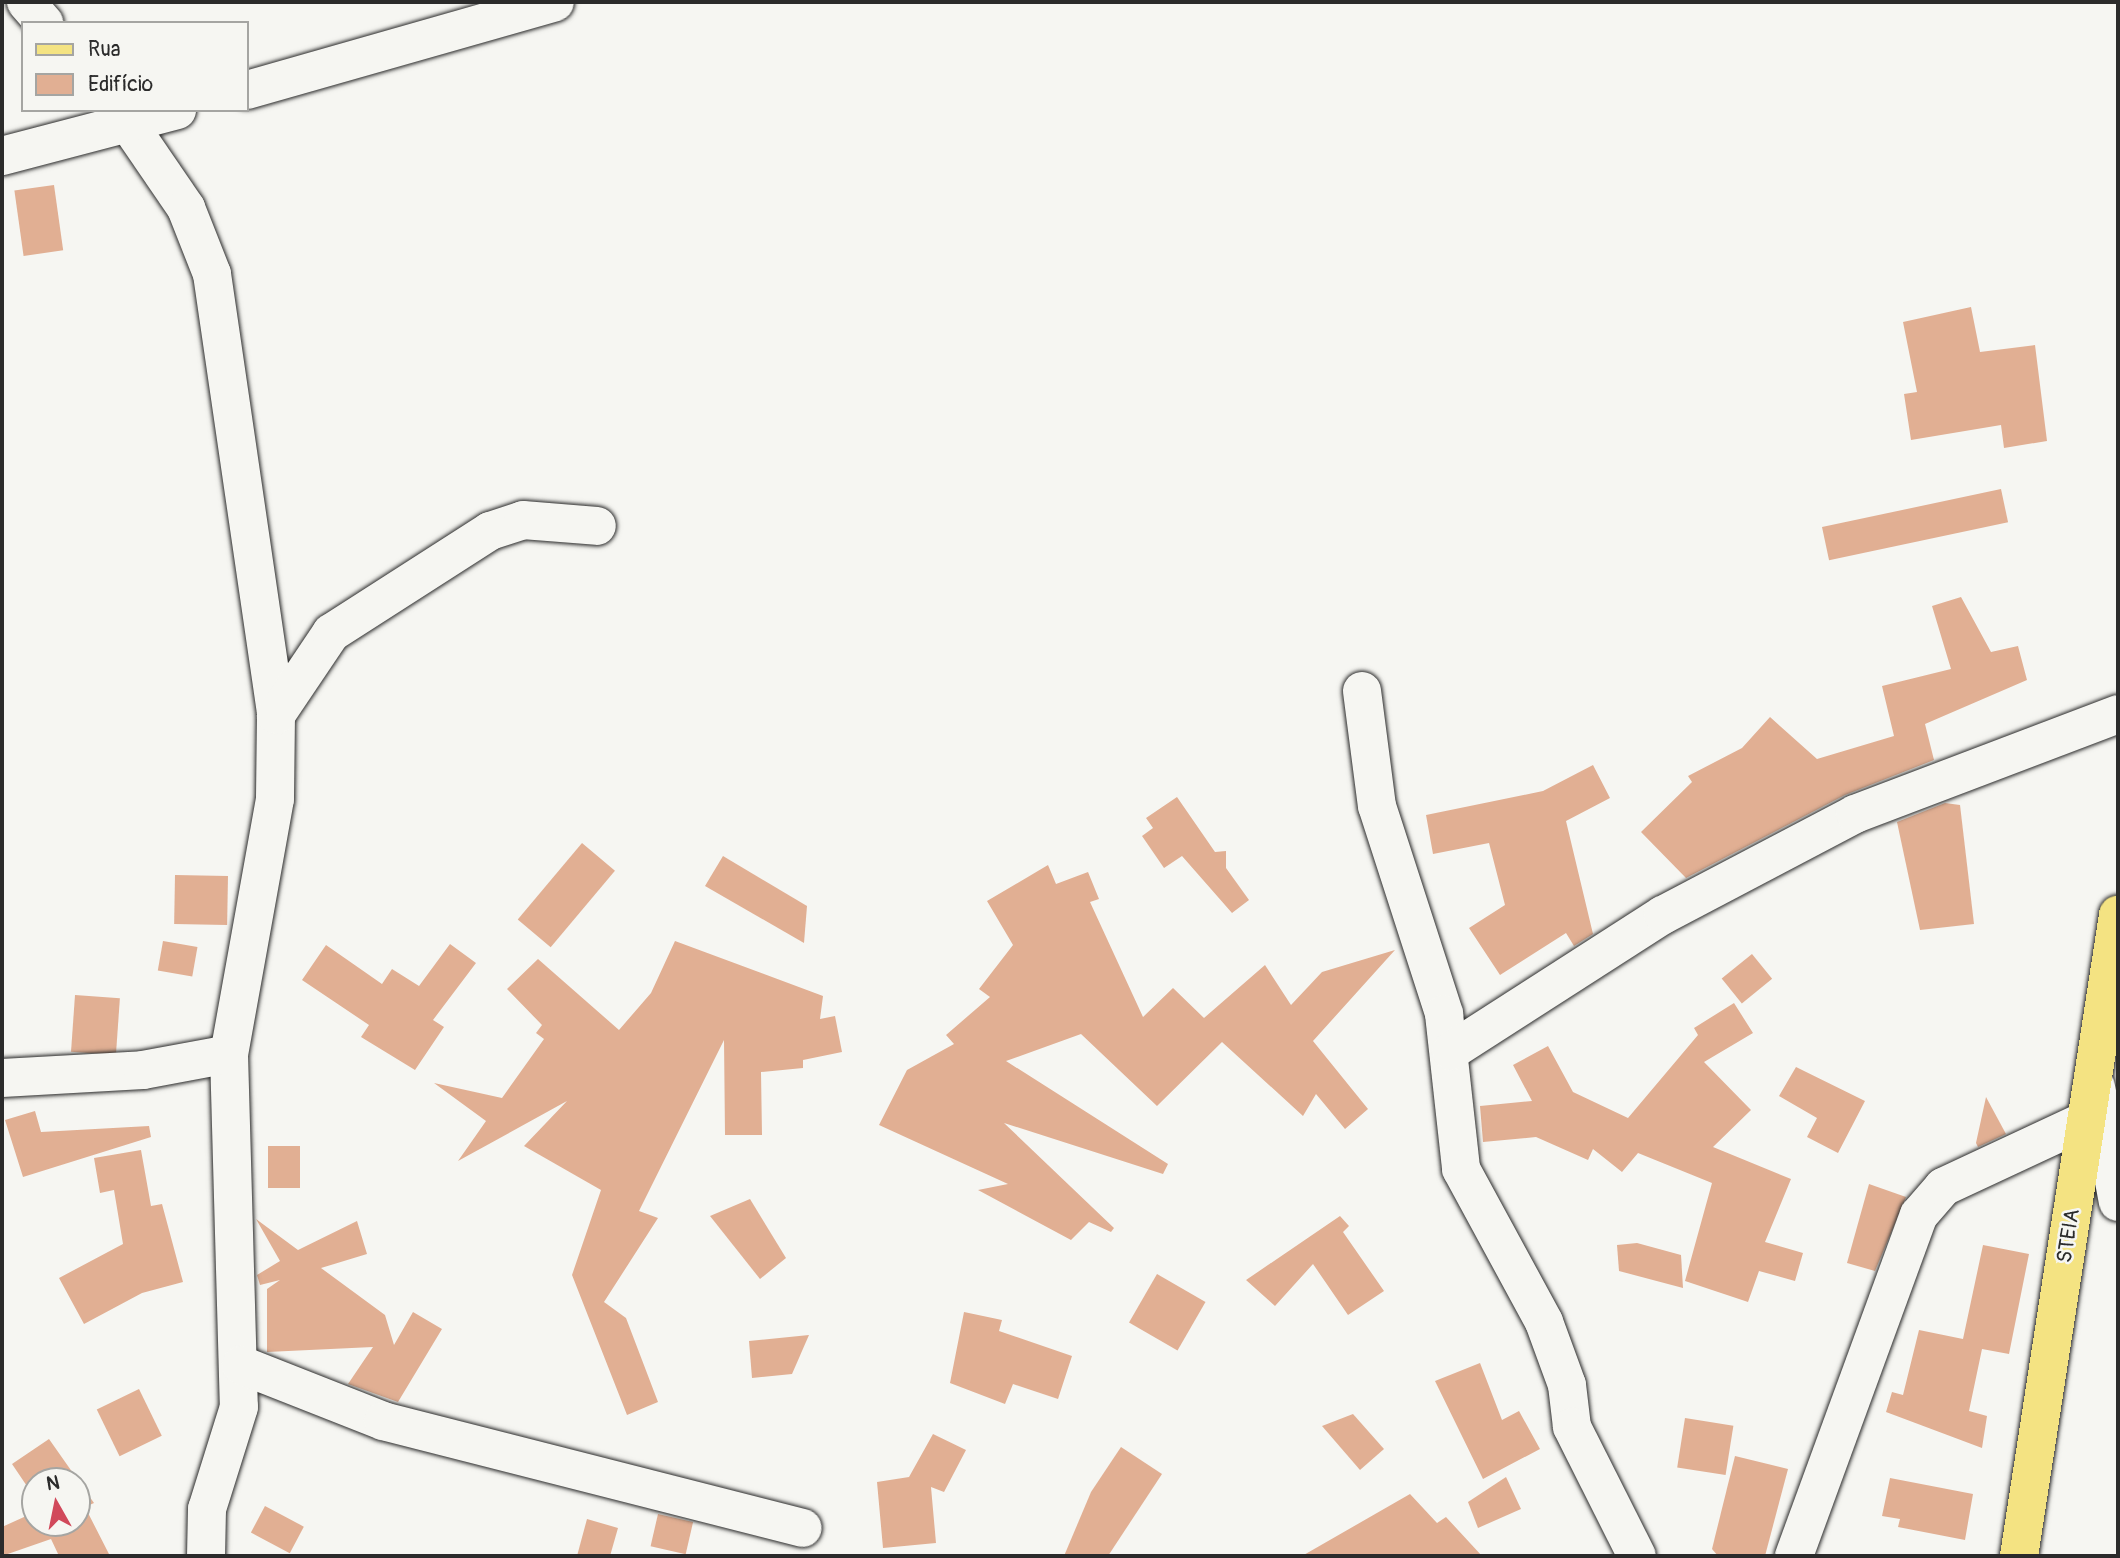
<!DOCTYPE html>
<meta charset="utf-8">
<style>
body{margin:0}
#map{position:relative;width:2120px;height:1558px;overflow:hidden;background:#f6f6f2;font-family:Pangolin,sans-serif}
div>[style]{position:absolute}
.building>*{inset:0;background:#e1af93;transform-origin:0 0}
.roads{filter:drop-shadow(0 0 2px #2b2b2b) drop-shadow(0 0 2px #2b2b2b)}
.street>*{height:38px;margin:-19px;padding:0 19px;transform-origin:19px;border-radius:19px;background:#f6f6f2}
.primary>*{height:38px;margin:-19px;padding:0 19px;transform-origin:19px;border-radius:19px;background:#f4e382}
span{translate:-50% -50%;white-space:nowrap;text-align:center;line-height:1.15;-webkit-text-stroke:5px #f6f6f2;paint-order:stroke}
.street-label{font-size:21px;color:#2b2b2b}
.frame{position:absolute;inset:0;border:4px solid #2b2b2b;pointer-events:none}
.legend{position:absolute;left:21px;top:21px;width:228px;height:91px;box-sizing:border-box;background:#f6f6f2;border:2px solid #a5a5a2;margin:0;padding:9px 12px;list-style:none;font-size:21px;color:#2b2b2b}
.legend li{display:flex;align-items:center;gap:14px;height:35px}
.legend b{width:35px;border:2px solid #a5a5a2}
.north{position:absolute;left:21px;top:1467px;width:70px;height:70px;box-sizing:border-box;background:#f6f6f2;border:2px solid #a5a5a2;border-radius:50%;rotate:351deg;font-size:19px;font-weight:700;line-height:28px;text-align:center;color:#2b2b2b}
.north::after{content:'';display:block;margin:auto;width:24px;height:32px;background:#d1495b;clip-path:polygon(50% 0,100% 100%,50% 72%,0 100%)}
</style>
<div id="map">
<div class="building">
<i style="left:54px;top:185px;width:66px;height:40px;rotate:82deg"></i>
<i style="clip-path:polygon(1971px 307px,1980px 352px,2035px 345px,2047px 441px,2004px 448px,2001px 425px,1911px 440px,1904px 394px,1917px 392px,1903px 322px)"></i>
<i style="left:2001px;top:489px;width:34px;height:183px;rotate:78deg"></i>
<i style="clip-path:polygon(1961px 597px,1991px 652px,2018px 646px,2027px 680px,1925px 724px,1934px 760px,1845px 795px,1686px 878px,1641px 832px,1692px 782px,1688px 776px,1742px 748px,1770px 717px,1817px 759px,1894px 736px,1882px 686px,1951px 669px,1932px 606px)"></i>
<i style="clip-path:polygon(1593px 765px,1610px 798px,1566px 821px,1593px 934px,1574px 946px,1566px 933px,1500px 975px,1469px 928px,1505px 905px,1489px 843px,1433px 854px,1426px 815px,1543px 791px)"></i>
<i style="clip-path:polygon(1177px 797px,1215px 852px,1226px 851px,1226px 868px,1249px 900px,1232px 913px,1182px 856px,1164px 868px,1142px 836px,1153px 828px,1146px 818px)"></i>
<i style="clip-path:polygon(1945px 803px,1960px 805px,1974px 924px,1920px 930px,1897px 822px)"></i>
<i style="left:582px;top:843px;width:43px;height:100px;rotate:40deg"></i>
<i style="clip-path:polygon(723px 856px,807px 906px,804px 943px,705px 886px)"></i>
<i style="clip-path:polygon(1048px 865px,1056px 884px,1088px 872px,1099px 899px,1090px 902px,1143px 1017px,1173px 988px,1204px 1018px,1265px 965px,1291px 1005px,1322px 972px,1395px 950px,1313px 1041px,1368px 1109px,1345px 1129px,1316px 1094px,1303px 1116px,1222px 1042px,1157px 1106px,1081px 1034px,1006px 1061px,1168px 1164px,1163px 1174px,1004px 1123px,1114px 1228px,1111px 1232px,1089px 1222px,1071px 1240px,978px 1190px,1008px 1184px,879px 1125px,907px 1070px,954px 1044px,946px 1035px,990px 997px,979px 989px,1013px 945px,987px 901px)"></i>
<i style="left:175px;top:875px;width:53px;height:49px;rotate:1deg"></i>
<i style="left:163px;top:941px;width:35px;height:30px;rotate:10deg"></i>
<i style="clip-path:polygon(675px 941px,823px 996px,820px 1019px,835px 1016px,842px 1052px,803px 1060px,803px 1068px,761px 1072px,762px 1135px,725px 1135px,724px 1040px,639px 1211px,658px 1218px,604px 1302px,626px 1318px,658px 1402px,627px 1415px,572px 1275px,601px 1190px,524px 1146px,567px 1101px,458px 1161px,486px 1121px,434px 1083px,502px 1098px,544px 1039px,536px 1033px,542px 1025px,507px 989px,538px 959px,619px 1030px,651px 993px)"></i>
<i style="clip-path:polygon(450px 944px,476px 963px,433px 1020px,444px 1027px,415px 1070px,361px 1037px,369px 1025px,302px 980px,326px 945px,382px 984px,392px 969px,419px 986px)"></i>
<i style="left:1752px;top:954px;width:32px;height:39px;rotate:51deg"></i>
<i style="left:75px;top:995px;width:45px;height:57px;rotate:4deg"></i>
<i style="clip-path:polygon(1734px 1003px,1753px 1033px,1704px 1062px,1751px 1110px,1713px 1147px,1791px 1179px,1765px 1242px,1803px 1253px,1795px 1281px,1759px 1271px,1748px 1302px,1685px 1281px,1712px 1183px,1638px 1153px,1622px 1172px,1593px 1149px,1588px 1160px,1536px 1137px,1483px 1142px,1480px 1106px,1532px 1101px,1513px 1065px,1548px 1046px,1573px 1092px,1628px 1118px,1698px 1035px,1694px 1028px)"></i>
<i style="clip-path:polygon(1796px 1067px,1865px 1101px,1838px 1153px,1807px 1137px,1817px 1118px,1779px 1096px)"></i>
<i style="clip-path:polygon(1986px 1097px,2006px 1134px,1978px 1147px,1976px 1143px)"></i>
<i style="clip-path:polygon(35px 1111px,41px 1132px,149px 1126px,151px 1137px,23px 1177px,5px 1120px)"></i>
<i style="left:268px;top:1146px;width:32px;height:42px"></i>
<i style="clip-path:polygon(141px 1150px,151px 1206px,162px 1204px,183px 1282px,142px 1293px,84px 1324px,59px 1278px,123px 1244px,114px 1190px,100px 1193px,94px 1158px)"></i>
<i style="clip-path:polygon(1869px 1184px,1906px 1197px,1875px 1271px,1847px 1263px)"></i>
<i style="clip-path:polygon(750px 1199px,786px 1258px,760px 1279px,710px 1216px)"></i>
<i style="clip-path:polygon(1340px 1216px,1349px 1226px,1343px 1232px,1384px 1291px,1348px 1315px,1313px 1264px,1275px 1306px,1246px 1280px)"></i>
<i style="clip-path:polygon(256px 1219px,298px 1250px,357px 1221px,367px 1254px,321px 1268px,385px 1315px,394px 1345px,413px 1312px,442px 1329px,398px 1402px,348px 1384px,373px 1347px,267px 1352px,267px 1289px,280px 1280px,260px 1285px,257px 1275px,280px 1261px)"></i>
<i style="clip-path:polygon(1637px 1243px,1681px 1255px,1683px 1288px,1619px 1271px,1617px 1245px)"></i>
<i style="clip-path:polygon(1983px 1245px,2029px 1254px,2009px 1354px,1982px 1349px,1969px 1411px,1987px 1416px,1982px 1448px,1886px 1412px,1892px 1392px,1903px 1395px,1919px 1330px,1963px 1339px)"></i>
<i style="left:1157px;top:1274px;width:56px;height:56px;rotate:30deg"></i>
<i style="clip-path:polygon(964px 1312px,1002px 1320px,999px 1331px,1072px 1356px,1058px 1399px,1013px 1384px,1005px 1404px,950px 1383px)"></i>
<i style="clip-path:polygon(809px 1335px,792px 1374px,752px 1378px,749px 1341px)"></i>
<i style="clip-path:polygon(1480px 1363px,1502px 1420px,1519px 1411px,1540px 1449px,1483px 1479px,1435px 1381px)"></i>
<i style="left:139px;top:1389px;width:52px;height:47px;rotate:64deg"></i>
<i style="clip-path:polygon(1353px 1414px,1384px 1449px,1360px 1470px,1322px 1426px)"></i>
<i style="left:1685px;top:1418px;width:49px;height:50px;rotate:9deg"></i>
<i style="clip-path:polygon(933px 1434px,966px 1450px,944px 1492px,931px 1487px,936px 1543px,883px 1548px,877px 1482px,909px 1477px)"></i>
<i style="clip-path:polygon(49px 1439px,94px 1503px,85px 1507px,110px 1556px,59px 1556px,51px 1539px,2px 1556px,2px 1527px,35px 1512px,35px 1523px,77px 1523px,77px 1481px,35px 1481px,35px 1498px,12px 1464px)"></i>
<i style="clip-path:polygon(1121px 1447px,1162px 1474px,1108px 1556px,1064px 1556px,1091px 1492px)"></i>
<i style="clip-path:polygon(1735px 1456px,1788px 1469px,1765px 1556px,1718px 1556px,1712px 1549px)"></i>
<i style="clip-path:polygon(1506px 1477px,1521px 1509px,1478px 1528px,1468px 1502px)"></i>
<i style="clip-path:polygon(1890px 1478px,1973px 1494px,1965px 1540px,1898px 1527px,1900px 1519px,1882px 1516px)"></i>
<i style="clip-path:polygon(1410px 1494px,1437px 1523px,1446px 1517px,1482px 1556px,1302px 1556px)"></i>
<i style="left:265px;top:1506px;width:44px;height:30px;rotate:28deg"></i>
<i style="left:658px;top:1514px;width:36px;height:33px;rotate:13deg"></i>
<i style="clip-path:polygon(587px 1519px,618px 1528px,610px 1556px,577px 1556px)"></i>
</div>
<div class="roads">
<div class="street">
<i style="left:26px;top:2px;width:28px;rotate:49deg"></i>
<i style="left:247px;top:90px;width:320px;rotate:-15.9deg"></i>
<i style="left:119px;top:110px;width:119px;rotate:55.6deg"></i>
<i style="left:186px;top:208px;width:71px;rotate:68.5deg"></i>
<i style="left:212px;top:274px;width:446px;rotate:81.7deg"></i>
<i style="left:276px;top:715px;width:84px;rotate:90.7deg"></i>
<i style="left:275px;top:799px;width:259px;rotate:100.2deg"></i>
<i style="left:229px;top:1054px;width:353px;rotate:88.4deg"></i>
<i style="left:239px;top:1407px;width:107px;rotate:107.4deg"></i>
<i style="left:207px;top:1509px;width:47px;rotate:91.2deg"></i>
<i style="left:2px;top:156px;width:181px;rotate:-14.7deg"></i>
<i style="left:1362px;top:691px;width:116px;rotate:82.6deg"></i>
<i style="left:1377px;top:806px;width:219px;rotate:72.1deg"></i>
<i style="left:1444px;top:1014px;width:156px;rotate:83.7deg"></i>
<i style="left:1461px;top:1169px;width:174px;rotate:61.5deg"></i>
<i style="left:1544px;top:1322px;width:67px;rotate:69.9deg"></i>
<i style="left:1567px;top:1385px;width:42px;rotate:83.2deg"></i>
<i style="left:1572px;top:1427px;width:144px;rotate:63.3deg"></i>
<i style="left:276px;top:715px;width:99px;rotate:-56.1deg"></i>
<i style="left:331px;top:633px;width:189px;rotate:-32.7deg"></i>
<i style="left:490px;top:531px;width:35px;rotate:-18deg"></i>
<i style="left:523px;top:520px;width:74px;rotate:4.6deg"></i>
<i style="left:1451px;top:1051px;width:252px;rotate:-32.7deg"></i>
<i style="left:1663px;top:915px;width:217px;rotate:-27.7deg"></i>
<i style="left:1855px;top:814px;width:281px;rotate:-20.8deg"></i>
<i style="left:2px;top:1078px;width:141px;rotate:-3.2deg"></i>
<i style="left:143px;top:1070px;width:87px;rotate:-10.5deg"></i>
<i style="left:2096px;top:1087px;width:117px;rotate:79.2deg"></i>
<i style="left:241px;top:1365px;width:153px;rotate:21.5deg"></i>
<i style="left:383px;top:1421px;width:433px;rotate:14.3deg"></i>
<i style="left:1794px;top:1556px;width:363px;rotate:-69.9deg"></i>
<i style="left:1919px;top:1215px;width:37px;rotate:-49deg"></i>
<i style="left:1943px;top:1187px;width:159px;rotate:-25deg"></i>
</div>
<div class="primary">
<i style="left:2019px;top:1556px;width:649px;rotate:-81.22deg"></i>
</div>
</div>
<div class="street-label">
<span style="left:2069px;top:1236px;rotate:-81deg">STEIA</span>
</div>
<div class="frame"></div>
<ul class="legend">
<li><b style="height:9px;background:#f4e382"></b>Rua</li>
<li><b style="height:19px;background:#e1af93"></b>Edifício</li>
</ul>
<div class="north">N</div>
</div>
